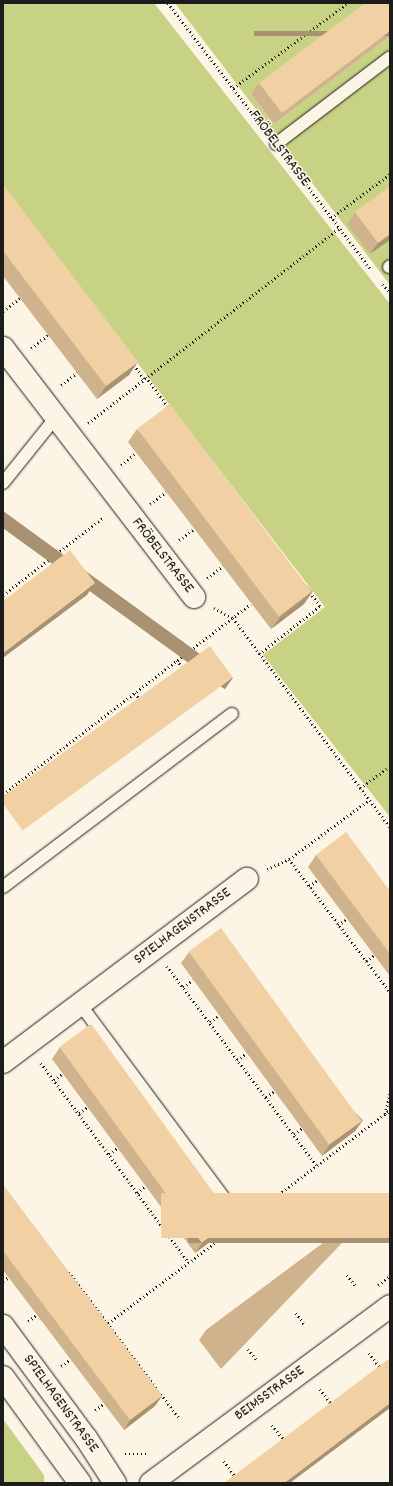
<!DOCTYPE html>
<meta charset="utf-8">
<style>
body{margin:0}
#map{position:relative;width:393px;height:1486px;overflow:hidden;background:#fcf5e5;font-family:Dekko,sans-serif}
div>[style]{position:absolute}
.green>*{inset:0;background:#c7d285}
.path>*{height:2.5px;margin-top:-1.25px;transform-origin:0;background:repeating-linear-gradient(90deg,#1c1c1c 0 1px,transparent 0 4px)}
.roads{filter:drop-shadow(0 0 1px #1c1c1c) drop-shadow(0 0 1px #1c1c1c)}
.service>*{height:12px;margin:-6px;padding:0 6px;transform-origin:6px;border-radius:6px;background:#fcf5e5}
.minor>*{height:22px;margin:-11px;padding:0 11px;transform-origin:11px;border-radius:11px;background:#fcf5e5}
.tertiary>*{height:22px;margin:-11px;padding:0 11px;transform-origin:11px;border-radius:11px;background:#fcf5e5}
.wall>*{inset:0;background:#cfb38c}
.shaded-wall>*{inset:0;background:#a99272;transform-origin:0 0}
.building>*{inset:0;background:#f1d0a3;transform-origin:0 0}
span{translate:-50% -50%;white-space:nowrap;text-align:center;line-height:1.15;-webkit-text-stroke:3px #fcf5e5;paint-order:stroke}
.street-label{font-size:15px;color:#1c1c1c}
.frame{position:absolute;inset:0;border:4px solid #1c1c1c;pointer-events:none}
</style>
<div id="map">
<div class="green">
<i style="clip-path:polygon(3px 3px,154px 3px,390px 304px,390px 817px,263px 655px,325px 607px,3px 188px)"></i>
<i style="clip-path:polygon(175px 3px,373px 3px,251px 94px,274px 124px,390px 36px,390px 192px,370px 254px,390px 240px,390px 285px)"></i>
<i style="clip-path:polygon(3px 1419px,44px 1475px,44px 1483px,3px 1483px)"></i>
</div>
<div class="path">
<i style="left:168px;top:3px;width:161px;rotate:52.6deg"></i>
<i style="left:233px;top:88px;width:143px;rotate:-36.5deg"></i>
<i style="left:287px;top:159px;width:137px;rotate:52.7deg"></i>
<i style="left:331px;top:218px;width:74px;rotate:-36.7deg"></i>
<i style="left:383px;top:284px;width:11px;rotate:52deg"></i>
<i style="left:3px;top:311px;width:21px;rotate:-37deg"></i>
<i style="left:31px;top:348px;width:21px;rotate:-37deg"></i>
<i style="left:134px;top:365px;width:17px;rotate:54deg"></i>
<i style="left:146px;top:377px;width:38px;rotate:53deg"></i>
<i style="left:61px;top:385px;width:20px;rotate:-37deg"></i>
<i style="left:88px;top:423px;width:318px;rotate:-37.8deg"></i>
<i style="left:121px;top:465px;width:19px;rotate:-39deg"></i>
<i style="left:150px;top:504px;width:20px;rotate:-37deg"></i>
<i style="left:179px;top:540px;width:19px;rotate:-36deg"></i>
<i style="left:207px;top:578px;width:20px;rotate:-37deg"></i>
<i style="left:3px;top:595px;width:128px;rotate:-37.7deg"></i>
<i style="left:214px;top:608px;width:21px;rotate:28deg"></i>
<i style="left:233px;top:618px;width:261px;rotate:53.1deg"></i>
<i style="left:259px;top:654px;width:78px;rotate:-38.2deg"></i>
<i style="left:320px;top:606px;width:16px;rotate:-128deg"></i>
<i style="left:177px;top:660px;width:10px;rotate:53deg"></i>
<i style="left:135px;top:693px;width:9px;rotate:49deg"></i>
<i style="left:360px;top:788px;width:37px;rotate:-36deg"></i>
<i style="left:3px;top:794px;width:312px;rotate:-37.5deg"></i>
<i style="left:289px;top:859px;width:167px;rotate:52.8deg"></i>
<i style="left:267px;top:869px;width:24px;rotate:-24deg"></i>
<i style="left:289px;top:859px;width:99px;rotate:-36.4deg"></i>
<i style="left:309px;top:886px;width:11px;rotate:-34deg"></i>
<i style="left:338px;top:925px;width:11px;rotate:-34deg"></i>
<i style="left:366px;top:961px;width:10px;rotate:-37deg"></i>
<i style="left:167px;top:966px;width:250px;rotate:53.1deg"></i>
<i style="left:183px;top:987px;width:12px;rotate:-35deg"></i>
<i style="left:210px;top:1022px;width:11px;rotate:-38deg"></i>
<i style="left:237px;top:1060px;width:12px;rotate:-35deg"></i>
<i style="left:41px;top:1063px;width:247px;rotate:53.5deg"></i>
<i style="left:54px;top:1080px;width:11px;rotate:-38deg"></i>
<i style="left:266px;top:1097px;width:11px;rotate:-34deg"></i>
<i style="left:79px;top:1113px;width:10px;rotate:-37deg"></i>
<i style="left:385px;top:1114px;width:22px;rotate:-77deg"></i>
<i style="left:294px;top:1134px;width:10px;rotate:-37deg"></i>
<i style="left:109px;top:1154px;width:10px;rotate:-37deg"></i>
<i style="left:137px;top:1193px;width:11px;rotate:-41deg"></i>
<i style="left:250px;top:1216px;width:176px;rotate:-37.1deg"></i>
<i style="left:165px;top:1230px;width:10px;rotate:-37deg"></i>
<i style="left:69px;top:1272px;width:148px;rotate:53deg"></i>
<i style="left:347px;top:1275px;width:13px;rotate:51deg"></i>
<i style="left:3px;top:1281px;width:7px;rotate:-34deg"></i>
<i style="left:378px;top:1285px;width:15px;rotate:-37deg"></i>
<i style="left:296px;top:1313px;width:14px;rotate:54deg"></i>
<i style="left:28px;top:1321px;width:11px;rotate:-34deg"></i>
<i style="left:108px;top:1323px;width:156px;rotate:-36.9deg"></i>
<i style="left:248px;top:1349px;width:13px;rotate:51deg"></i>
<i style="left:369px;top:1353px;width:20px;rotate:53deg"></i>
<i style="left:61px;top:1366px;width:12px;rotate:-35deg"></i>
<i style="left:320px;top:1389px;width:21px;rotate:53deg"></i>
<i style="left:161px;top:1394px;width:30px;rotate:53deg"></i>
<i style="left:95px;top:1410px;width:11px;rotate:-34deg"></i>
<i style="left:272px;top:1425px;width:21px;rotate:51deg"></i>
<i style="left:125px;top:1454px;width:23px"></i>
<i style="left:224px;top:1461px;width:19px;rotate:54deg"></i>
</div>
<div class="roads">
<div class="service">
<i style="left:276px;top:144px;width:143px;rotate:-37.3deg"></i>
<i style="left:389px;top:267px;width:1px;rotate:-45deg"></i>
<i style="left:3px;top:483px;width:85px;rotate:-51.2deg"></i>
<i style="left:3px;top:887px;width:287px;rotate:-37.1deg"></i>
<i style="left:80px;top:1004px;width:257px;rotate:53.4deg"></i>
</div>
<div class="minor">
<i style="left:3px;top:348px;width:314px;rotate:52.5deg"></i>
<i style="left:3px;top:1062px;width:305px;rotate:-36.9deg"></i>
<i style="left:3px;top:1326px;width:139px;rotate:53.5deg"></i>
<i style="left:86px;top:1438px;width:54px;rotate:57.2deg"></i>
<i style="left:3px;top:1377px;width:131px;rotate:54deg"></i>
</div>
<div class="tertiary">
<i style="left:151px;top:1483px;width:297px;rotate:-36.5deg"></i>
</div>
</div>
<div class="wall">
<i style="clip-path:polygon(390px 3px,390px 36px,274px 124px,251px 94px,259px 83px)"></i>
<i style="clip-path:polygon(3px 184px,129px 375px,97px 399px,3px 276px)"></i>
<i style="clip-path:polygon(355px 212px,390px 240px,370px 254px,347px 224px)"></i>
<i style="clip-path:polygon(137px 429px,313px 591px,304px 604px,271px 629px,128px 442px)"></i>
<i style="clip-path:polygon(316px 855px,390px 891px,390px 976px,308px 867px)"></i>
<i style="clip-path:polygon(189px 952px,363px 1120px,355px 1131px,322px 1156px,181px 963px)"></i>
<i style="clip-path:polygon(60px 1047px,234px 1219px,226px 1230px,195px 1253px,52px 1059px)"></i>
<i style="clip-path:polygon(3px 1185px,162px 1396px,155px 1406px,124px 1430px,3px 1270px)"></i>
<i style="clip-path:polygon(390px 1193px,221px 1369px,199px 1340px,206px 1330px)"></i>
</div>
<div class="shaded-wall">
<i style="left:390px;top:31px;width:5px;height:136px;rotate:90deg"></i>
<i style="clip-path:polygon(390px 234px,390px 240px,370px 254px,378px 243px)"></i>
<i style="clip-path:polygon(138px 362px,129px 375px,97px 399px,106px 386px)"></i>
<i style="clip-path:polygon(95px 583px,87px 595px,3px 658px,3px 653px)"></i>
<i style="clip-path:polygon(313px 591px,304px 604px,271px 629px,281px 616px)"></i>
<i style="left:233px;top:678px;width:14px;height:289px;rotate:126deg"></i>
<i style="clip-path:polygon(363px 1120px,355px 1131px,322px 1156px,330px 1144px)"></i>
<i style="clip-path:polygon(234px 1219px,226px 1230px,195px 1253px,203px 1242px)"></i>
<i style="left:390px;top:1238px;width:5px;height:202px;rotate:90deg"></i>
<i style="clip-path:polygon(162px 1396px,155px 1406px,124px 1430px,130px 1420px)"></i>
<i style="clip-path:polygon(390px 1403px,390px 1408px,290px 1483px,284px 1483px)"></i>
</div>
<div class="building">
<i style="clip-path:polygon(365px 3px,390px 3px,390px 31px,282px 113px,259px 83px)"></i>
<i style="clip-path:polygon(3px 184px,138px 362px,106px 386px,3px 251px)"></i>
<i style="clip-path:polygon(390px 186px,390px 234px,378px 243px,355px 212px)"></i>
<i style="left:170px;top:404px;width:235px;height:41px;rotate:53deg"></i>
<i style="clip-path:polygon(70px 550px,95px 583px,3px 653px,3px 601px)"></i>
<i style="left:210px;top:646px;width:39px;height:260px;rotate:54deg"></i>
<i style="clip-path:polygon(346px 832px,390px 891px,390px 954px,316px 855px)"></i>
<i style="left:221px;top:928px;width:239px;height:40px;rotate:54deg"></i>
<i style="left:91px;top:1024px;width:242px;height:39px;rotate:54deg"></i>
<i style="clip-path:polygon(3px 1185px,162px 1396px,130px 1420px,3px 1251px)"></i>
<i style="left:390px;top:1193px;width:45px;height:229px;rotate:90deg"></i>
<i style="clip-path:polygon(390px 1358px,390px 1403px,284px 1483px,224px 1483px)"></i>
</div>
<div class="street-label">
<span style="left:279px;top:149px;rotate:53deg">FRÖBELSTRASSE</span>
<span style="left:162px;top:556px;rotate:52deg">FRÖBELSTRASSE</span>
<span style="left:183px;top:927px;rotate:-37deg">SPIELHAGENSTRASSE</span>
<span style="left:270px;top:1394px;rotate:-36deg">BEIMSSTRASSE</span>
<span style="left:60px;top:1404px;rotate:54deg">SPIELHAGENSTRASSE</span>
</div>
<div class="frame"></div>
</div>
